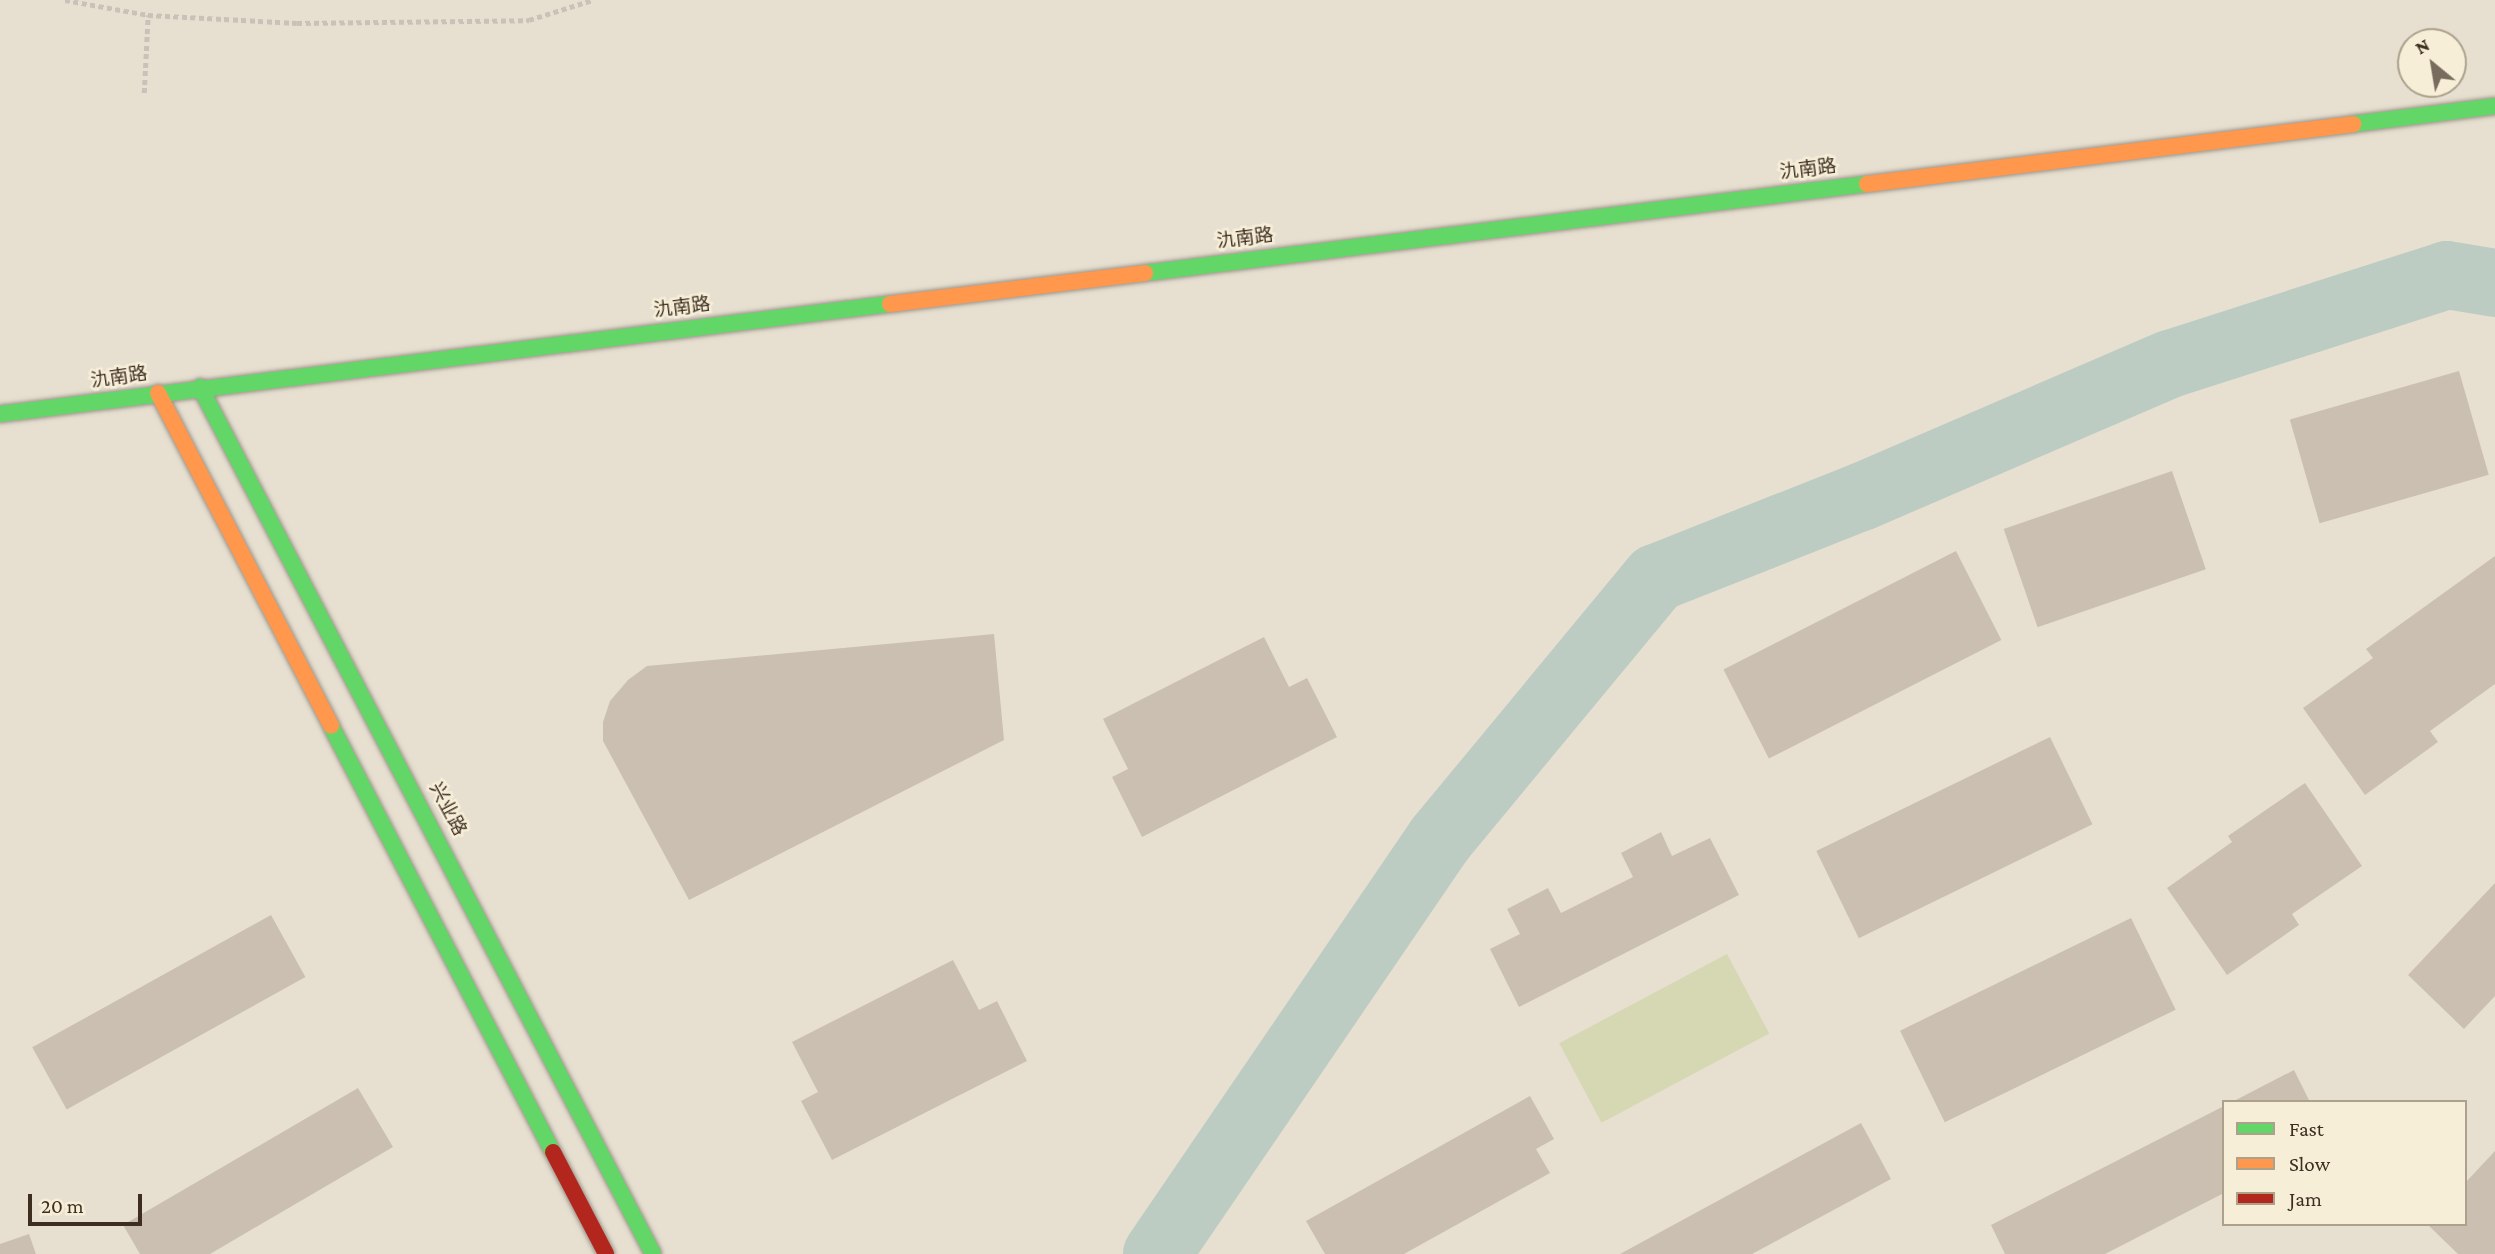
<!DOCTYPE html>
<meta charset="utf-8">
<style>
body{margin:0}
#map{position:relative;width:2495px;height:1254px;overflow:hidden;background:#e7e0d1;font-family:"Crimson Pro","Noto Sans SC",serif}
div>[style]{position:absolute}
.green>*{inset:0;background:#d6d7b3;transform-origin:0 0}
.river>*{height:68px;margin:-34px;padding:0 34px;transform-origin:34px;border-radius:34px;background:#bcccc2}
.building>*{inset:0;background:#cbbfb2;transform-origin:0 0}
.path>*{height:4.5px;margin-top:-2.25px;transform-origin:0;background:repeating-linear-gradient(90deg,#c8c2b9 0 5px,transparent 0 8.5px)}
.roads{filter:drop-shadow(0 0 2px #9c958a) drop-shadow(0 0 2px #9c958a)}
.fast>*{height:16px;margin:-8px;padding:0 8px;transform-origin:8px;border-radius:8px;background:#63d668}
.slow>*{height:16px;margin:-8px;padding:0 8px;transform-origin:8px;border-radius:8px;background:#ff974d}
.jam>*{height:16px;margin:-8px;padding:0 8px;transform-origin:8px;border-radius:8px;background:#b3261e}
span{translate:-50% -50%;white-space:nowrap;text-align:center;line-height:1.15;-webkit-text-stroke:5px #f7eed8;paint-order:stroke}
.street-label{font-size:19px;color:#3d2e20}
.legend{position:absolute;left:2222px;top:1100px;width:245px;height:126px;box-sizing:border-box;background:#f7eed8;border:2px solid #ada18e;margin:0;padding:9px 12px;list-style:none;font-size:21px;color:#3d2e20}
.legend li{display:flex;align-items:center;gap:14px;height:35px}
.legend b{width:35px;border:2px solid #ada18e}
.north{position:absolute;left:2397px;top:28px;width:70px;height:70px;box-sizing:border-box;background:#f7eed8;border:2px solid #ada18e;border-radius:50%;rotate:330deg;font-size:19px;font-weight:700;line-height:28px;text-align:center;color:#3d2e20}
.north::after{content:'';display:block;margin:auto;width:24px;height:32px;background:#786c5e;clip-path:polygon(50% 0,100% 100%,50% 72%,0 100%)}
.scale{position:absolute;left:28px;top:1194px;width:114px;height:32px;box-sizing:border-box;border:4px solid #3d2e20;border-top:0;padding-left:9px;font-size:21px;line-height:24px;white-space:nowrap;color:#3d2e20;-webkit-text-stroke:5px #f7eed8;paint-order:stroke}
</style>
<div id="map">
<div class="green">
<i style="left:1727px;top:954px;width:90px;height:190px;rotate:62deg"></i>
</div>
<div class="river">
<i style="left:1157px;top:1254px;width:502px;rotate:-55.71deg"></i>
<i style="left:1440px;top:839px;width:339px;rotate:-50.4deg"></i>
<i style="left:1656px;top:578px;width:220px;rotate:-21.6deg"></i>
<i style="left:1861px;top:497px;width:336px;rotate:-23.3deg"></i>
<i style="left:2170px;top:364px;width:291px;rotate:-17.8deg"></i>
<i style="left:2447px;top:275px;width:49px;rotate:9.5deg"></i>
</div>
<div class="building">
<i style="left:2459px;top:371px;width:108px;height:176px;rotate:74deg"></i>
<i style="left:2172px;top:471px;width:104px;height:178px;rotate:71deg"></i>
<i style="left:1956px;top:551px;width:100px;height:261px;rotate:63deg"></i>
<i style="clip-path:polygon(2495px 556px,2495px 684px,2430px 731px,2438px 742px,2365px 795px,2303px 708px,2373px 658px,2366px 649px)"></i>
<i style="clip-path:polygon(994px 634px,1004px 740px,689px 900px,603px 741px,603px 722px,610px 701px,628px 680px,647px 666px)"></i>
<i style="clip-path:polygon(1264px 637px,1289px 687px,1307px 678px,1337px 737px,1142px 837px,1112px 777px,1128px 769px,1103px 719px)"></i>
<i style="left:2050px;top:737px;width:97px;height:260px;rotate:64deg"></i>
<i style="clip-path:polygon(2305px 783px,2362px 866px,2292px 914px,2299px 925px,2227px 975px,2167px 888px,2232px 842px,2228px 836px)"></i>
<i style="clip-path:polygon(1661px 832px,1672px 856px,1710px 838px,1739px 895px,1519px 1007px,1490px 949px,1520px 934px,1507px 909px,1548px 888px,1561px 913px,1633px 877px,1621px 853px)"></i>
<i style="clip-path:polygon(2495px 883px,2495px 996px,2464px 1029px,2408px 975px)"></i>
<i style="left:271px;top:915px;width:71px;height:273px;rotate:61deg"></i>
<i style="left:2131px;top:918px;width:102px;height:257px;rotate:64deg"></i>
<i style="clip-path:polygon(953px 960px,979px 1010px,997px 1001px,1027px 1061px,832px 1160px,801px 1101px,818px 1092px,792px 1042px)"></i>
<i style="clip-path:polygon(2294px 1070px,2310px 1102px,2232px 1102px)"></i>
<i style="clip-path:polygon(358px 1088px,393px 1147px,210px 1254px,140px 1254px,123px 1225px)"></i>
<i style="clip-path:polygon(1530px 1096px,1554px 1139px,1536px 1149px,1550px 1173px,1404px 1254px,1325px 1254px,1306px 1221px)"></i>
<i style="clip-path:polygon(2224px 1106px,2224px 1193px,2105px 1254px,2005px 1254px,1991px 1225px)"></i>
<i style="clip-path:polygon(1861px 1123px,1891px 1179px,1752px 1254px,1620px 1254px)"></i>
<i style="clip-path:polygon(2495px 1151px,2495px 1254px,2458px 1254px,2427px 1224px,2465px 1224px,2465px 1183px)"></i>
<i style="clip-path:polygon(29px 1234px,36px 1254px,0 1254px,0 1244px)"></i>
</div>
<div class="path">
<i style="left:65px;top:0;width:84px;rotate:10.2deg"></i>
<i style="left:144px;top:93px;width:78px;rotate:-87.1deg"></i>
<i style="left:148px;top:15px;width:149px;rotate:3.1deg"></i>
<i style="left:297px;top:23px;width:232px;rotate:-0.7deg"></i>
<i style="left:529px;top:20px;width:67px;rotate:-17.4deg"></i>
</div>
<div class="roads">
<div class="fast">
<i style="left:2353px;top:124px;width:143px;rotate:-7.2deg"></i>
<i style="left:1145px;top:273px;width:727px;rotate:-7.03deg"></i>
<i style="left:200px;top:387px;width:978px;rotate:62.41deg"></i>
<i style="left:0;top:414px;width:897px;rotate:-7.05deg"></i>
<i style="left:331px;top:726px;width:480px;rotate:62.5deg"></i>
</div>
<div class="slow">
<i style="left:1867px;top:184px;width:490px;rotate:-7deg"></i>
<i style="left:890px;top:304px;width:257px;rotate:-6.9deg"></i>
<i style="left:158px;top:393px;width:375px;rotate:62.5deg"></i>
</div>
<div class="jam">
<i style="left:553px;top:1152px;width:115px;rotate:62.5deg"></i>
</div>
</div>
<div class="street-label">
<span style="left:1808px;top:169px;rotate:-7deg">氿南路</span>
<span style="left:1245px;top:238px;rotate:-7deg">氿南路</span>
<span style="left:682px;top:307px;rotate:-7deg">氿南路</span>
<span style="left:119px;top:377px;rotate:-8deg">氿南路</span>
<span style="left:448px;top:809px;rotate:62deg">兴业路</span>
</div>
<ul class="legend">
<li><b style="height:9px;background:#63d668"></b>Fast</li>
<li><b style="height:9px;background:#ff974d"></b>Slow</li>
<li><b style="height:9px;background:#b3261e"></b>Jam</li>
</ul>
<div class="north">N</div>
<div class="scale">20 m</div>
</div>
